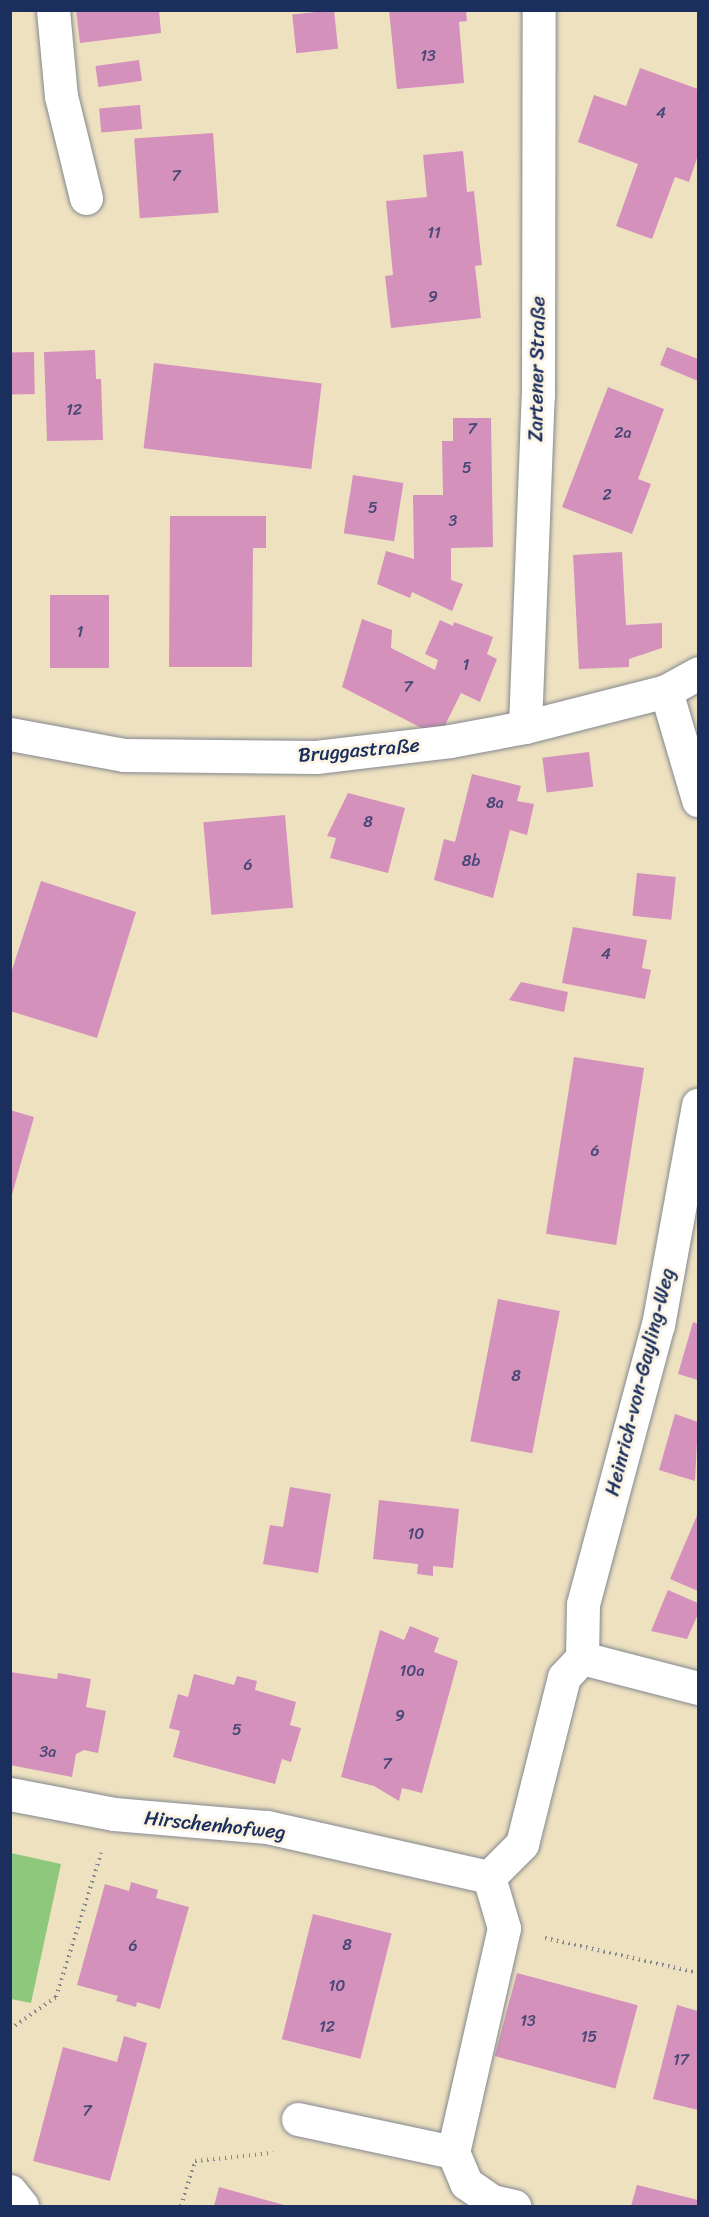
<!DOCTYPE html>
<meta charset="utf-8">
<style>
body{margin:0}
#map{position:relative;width:709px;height:2217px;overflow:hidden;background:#eee1c0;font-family:Sriracha,sans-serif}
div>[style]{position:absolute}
.green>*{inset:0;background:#8dc87c}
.building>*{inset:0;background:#d491bc;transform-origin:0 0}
.path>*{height:4px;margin-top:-2px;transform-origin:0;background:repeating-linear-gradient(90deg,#84888f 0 1.5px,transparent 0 6px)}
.roads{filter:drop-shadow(0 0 2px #84888f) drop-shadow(0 0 2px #84888f)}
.minor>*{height:33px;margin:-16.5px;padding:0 16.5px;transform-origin:16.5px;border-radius:16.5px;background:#fff}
span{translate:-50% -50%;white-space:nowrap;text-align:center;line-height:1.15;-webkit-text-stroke:6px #fcf5e5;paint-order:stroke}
.number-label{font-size:16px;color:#494876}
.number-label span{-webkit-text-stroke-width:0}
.street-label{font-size:20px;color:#1b2f5e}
.frame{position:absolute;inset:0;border:12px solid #1b2f5e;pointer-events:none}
</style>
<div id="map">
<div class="green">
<i style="clip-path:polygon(11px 1853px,61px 1864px,31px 2003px,11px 1999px)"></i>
</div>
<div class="building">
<i style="clip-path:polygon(76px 10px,159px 10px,161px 33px,80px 43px)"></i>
<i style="left:334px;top:10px;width:39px;height:42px;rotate:84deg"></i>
<i style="clip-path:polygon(389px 10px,466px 10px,467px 21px,459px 22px,464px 83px,397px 89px)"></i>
<i style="left:139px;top:60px;width:21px;height:44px;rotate:82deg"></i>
<i style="clip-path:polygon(640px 68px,698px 89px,698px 155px,689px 182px,675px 177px,652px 239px,616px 226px,638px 164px,578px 142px,594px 95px,626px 106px)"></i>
<i style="left:140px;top:105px;width:24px;height:41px;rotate:85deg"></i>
<i style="left:213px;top:133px;width:80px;height:79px;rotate:86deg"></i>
<i style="clip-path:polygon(463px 151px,467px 192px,474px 191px,482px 265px,475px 266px,481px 318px,391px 328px,385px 276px,393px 275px,386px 201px,427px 197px,423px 155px)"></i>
<i style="clip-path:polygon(667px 347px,698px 359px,698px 381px,660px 365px)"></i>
<i style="clip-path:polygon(95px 350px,96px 379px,101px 379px,103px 440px,47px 441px,44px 352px)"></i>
<i style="left:34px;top:352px;width:42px;height:24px;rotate:89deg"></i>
<i style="left:154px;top:363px;width:169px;height:86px;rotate:7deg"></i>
<i style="clip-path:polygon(608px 387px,664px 409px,638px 479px,651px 484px,632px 534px,562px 507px)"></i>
<i style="clip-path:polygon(453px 418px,491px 418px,493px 547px,451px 548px,451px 580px,463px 584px,452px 611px,412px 592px,410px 598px,377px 584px,386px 551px,414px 559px,413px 495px,443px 495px,442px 441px,453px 441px)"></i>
<i style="left:353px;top:475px;width:51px;height:59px;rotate:9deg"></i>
<i style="clip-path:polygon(170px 516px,266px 516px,266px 548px,253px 548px,252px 667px,169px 667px)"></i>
<i style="clip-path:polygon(622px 552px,626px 625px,662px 623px,662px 648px,629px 659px,629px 667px,579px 669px,573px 555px)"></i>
<i style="left:109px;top:595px;width:73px;height:59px;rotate:90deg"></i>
<i style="clip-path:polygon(362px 619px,392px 630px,391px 648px,435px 670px,438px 660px,425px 654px,440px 620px,453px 626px,454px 622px,493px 637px,487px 654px,497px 659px,480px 702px,461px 693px,439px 737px,342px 687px)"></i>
<i style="left:589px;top:752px;width:35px;height:47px;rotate:83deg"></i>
<i style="clip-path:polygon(472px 774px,521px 786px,517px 801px,534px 804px,527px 835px,510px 830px,493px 898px,434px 880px,444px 839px,455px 842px)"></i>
<i style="clip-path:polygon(348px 793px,405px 808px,388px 873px,330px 858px,336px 838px,327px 836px)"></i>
<i style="left:285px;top:815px;width:93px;height:82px;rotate:85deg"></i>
<i style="left:637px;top:873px;width:39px;height:43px;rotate:6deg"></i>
<i style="clip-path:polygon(41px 881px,136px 912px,97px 1038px,10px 1011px,10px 976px)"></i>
<i style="clip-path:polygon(573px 927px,647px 940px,642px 968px,651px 970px,645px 999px,562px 983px)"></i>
<i style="clip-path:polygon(521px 982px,568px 992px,564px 1012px,509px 1000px)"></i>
<i style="left:574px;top:1057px;width:71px;height:179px;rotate:9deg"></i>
<i style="clip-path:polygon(10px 1110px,34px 1117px,11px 1198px,10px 1197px)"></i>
<i style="left:498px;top:1299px;width:63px;height:145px;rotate:11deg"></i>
<i style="clip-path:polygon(693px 1322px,698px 1324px,698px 1380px,678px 1374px)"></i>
<i style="clip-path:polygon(675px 1414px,698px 1422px,695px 1481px,659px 1470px)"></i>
<i style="clip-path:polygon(290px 1487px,331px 1494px,318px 1573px,263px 1564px,270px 1525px,283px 1527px)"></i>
<i style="clip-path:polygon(379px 1500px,459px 1509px,453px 1568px,433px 1566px,433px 1576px,417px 1574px,418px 1564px,373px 1559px)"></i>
<i style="clip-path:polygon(698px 1513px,698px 1591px,670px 1579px)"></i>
<i style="clip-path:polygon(668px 1590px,698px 1603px,698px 1614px,687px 1639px,651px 1631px)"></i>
<i style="clip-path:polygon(410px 1626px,439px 1638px,434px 1652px,458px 1661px,422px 1793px,402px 1788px,399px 1801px,374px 1786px,341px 1777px,380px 1630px,404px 1640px)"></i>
<i style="clip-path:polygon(10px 1672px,57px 1679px,58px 1673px,91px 1679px,86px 1707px,106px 1711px,98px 1753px,84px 1750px,76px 1754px,72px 1777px,10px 1765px)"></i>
<i style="clip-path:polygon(194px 1674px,234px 1685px,237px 1676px,257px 1681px,255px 1690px,296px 1702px,290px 1725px,301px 1728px,291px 1762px,282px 1759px,275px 1784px,173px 1757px,180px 1731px,169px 1728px,178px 1694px,188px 1697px)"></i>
<i style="clip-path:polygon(131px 1882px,158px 1890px,156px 1898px,189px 1907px,160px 2009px,137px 2002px,136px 2007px,116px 2001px,118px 1996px,77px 1985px,105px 1884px,129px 1891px)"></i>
<i style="left:313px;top:1914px;width:81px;height:129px;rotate:14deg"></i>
<i style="left:517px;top:1973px;width:125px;height:86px;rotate:15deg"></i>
<i style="clip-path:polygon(677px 2005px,698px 2011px,698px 2110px,653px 2099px)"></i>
<i style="clip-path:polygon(124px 2036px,147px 2043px,110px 2181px,33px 2161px,63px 2047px,117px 2062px)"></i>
<i style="clip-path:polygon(637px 2185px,698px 2200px,698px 2206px,631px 2206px)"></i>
<i style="clip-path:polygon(219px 2187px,288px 2206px,214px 2206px)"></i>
</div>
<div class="path">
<i style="left:545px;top:1938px;width:157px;rotate:12.9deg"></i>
<i style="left:10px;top:2029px;width:56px;rotate:-34.8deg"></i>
<i style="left:56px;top:1997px;width:151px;rotate:-72.6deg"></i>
<i style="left:181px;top:2206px;width:47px;rotate:-72.7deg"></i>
<i style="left:195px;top:2161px;width:78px;rotate:-5.9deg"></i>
</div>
<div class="roads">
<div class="minor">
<i style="left:53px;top:10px;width:86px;rotate:84.7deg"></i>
<i style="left:61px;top:96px;width:105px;rotate:76.2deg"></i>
<i style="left:666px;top:691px;width:114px;rotate:73.6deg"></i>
<i style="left:525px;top:727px;width:331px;rotate:-87.8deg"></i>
<i style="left:538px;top:396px;width:386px;rotate:-89.9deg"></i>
<i style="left:10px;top:734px;width:116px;rotate:10.4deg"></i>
<i style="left:124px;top:755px;width:192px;rotate:0.6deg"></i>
<i style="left:316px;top:757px;width:135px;rotate:-6.8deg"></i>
<i style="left:450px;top:741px;width:76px;rotate:-10.6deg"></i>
<i style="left:525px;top:727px;width:146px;rotate:-14.3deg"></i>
<i style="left:666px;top:691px;width:37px;rotate:-29deg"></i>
<i style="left:582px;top:1658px;width:54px;rotate:-88.9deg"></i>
<i style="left:583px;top:1604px;width:289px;rotate:-75deg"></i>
<i style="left:658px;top:1325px;width:224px;rotate:-79.7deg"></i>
<i style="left:582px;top:1658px;width:120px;rotate:14.5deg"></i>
<i style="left:10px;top:1794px;width:106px;rotate:10.9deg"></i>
<i style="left:114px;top:1814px;width:154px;rotate:4.9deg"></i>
<i style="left:267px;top:1827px;width:228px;rotate:12.7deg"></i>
<i style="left:489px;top:1877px;width:53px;rotate:73.6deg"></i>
<i style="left:504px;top:1928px;width:230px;rotate:102.8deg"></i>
<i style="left:453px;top:2152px;width:34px;rotate:67deg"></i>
<i style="left:466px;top:2183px;width:32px;rotate:35deg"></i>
<i style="left:492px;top:2201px;width:23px;rotate:13deg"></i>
<i style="left:489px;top:1877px;width:47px;rotate:-45deg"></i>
<i style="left:522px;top:1844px;width:172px;rotate:-75.9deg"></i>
<i style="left:564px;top:1677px;width:26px;rotate:-47deg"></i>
<i style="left:298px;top:2119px;width:158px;rotate:12deg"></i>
<i style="left:10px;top:2191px;width:19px;rotate:51deg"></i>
</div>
</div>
<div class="number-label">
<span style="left:428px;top:56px">13</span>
<span style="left:661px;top:113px">4</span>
<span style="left:176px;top:176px">7</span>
<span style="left:434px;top:233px">11</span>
<span style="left:433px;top:297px">9</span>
<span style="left:74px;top:410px">12</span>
<span style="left:472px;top:429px">7</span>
<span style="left:623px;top:433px">2a</span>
<span style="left:467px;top:468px">5</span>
<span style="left:607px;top:495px">2</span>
<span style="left:373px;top:508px">5</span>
<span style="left:453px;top:521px">3</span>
<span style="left:80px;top:632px">1</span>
<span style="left:466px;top:665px">1</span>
<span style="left:408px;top:687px">7</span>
<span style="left:495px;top:803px">8a</span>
<span style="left:368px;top:822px">8</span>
<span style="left:471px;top:861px">8b</span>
<span style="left:248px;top:865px">6</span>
<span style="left:606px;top:954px">4</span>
<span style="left:595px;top:1151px">6</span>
<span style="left:516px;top:1376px">8</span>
<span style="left:416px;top:1534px">10</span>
<span style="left:412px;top:1671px">10a</span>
<span style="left:400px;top:1716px">9</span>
<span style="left:237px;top:1730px">5</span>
<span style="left:48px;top:1752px">3a</span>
<span style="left:387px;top:1764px">7</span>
<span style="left:347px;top:1945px">8</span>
<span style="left:133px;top:1946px">6</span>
<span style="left:337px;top:1986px">10</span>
<span style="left:528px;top:2021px">13</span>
<span style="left:327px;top:2027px">12</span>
<span style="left:589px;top:2037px">15</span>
<span style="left:681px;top:2060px">17</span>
<span style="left:87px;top:2111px">7</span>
</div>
<div class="street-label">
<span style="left:537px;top:369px;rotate:-89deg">Zartener Straße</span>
<span style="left:359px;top:750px;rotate:-5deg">Bruggastraße</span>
<span style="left:640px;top:1382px;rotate:-76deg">Heinrich-von-Gayling-Weg</span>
<span style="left:215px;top:1825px;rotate:6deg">Hirschenhofweg</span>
</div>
<div class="frame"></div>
</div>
